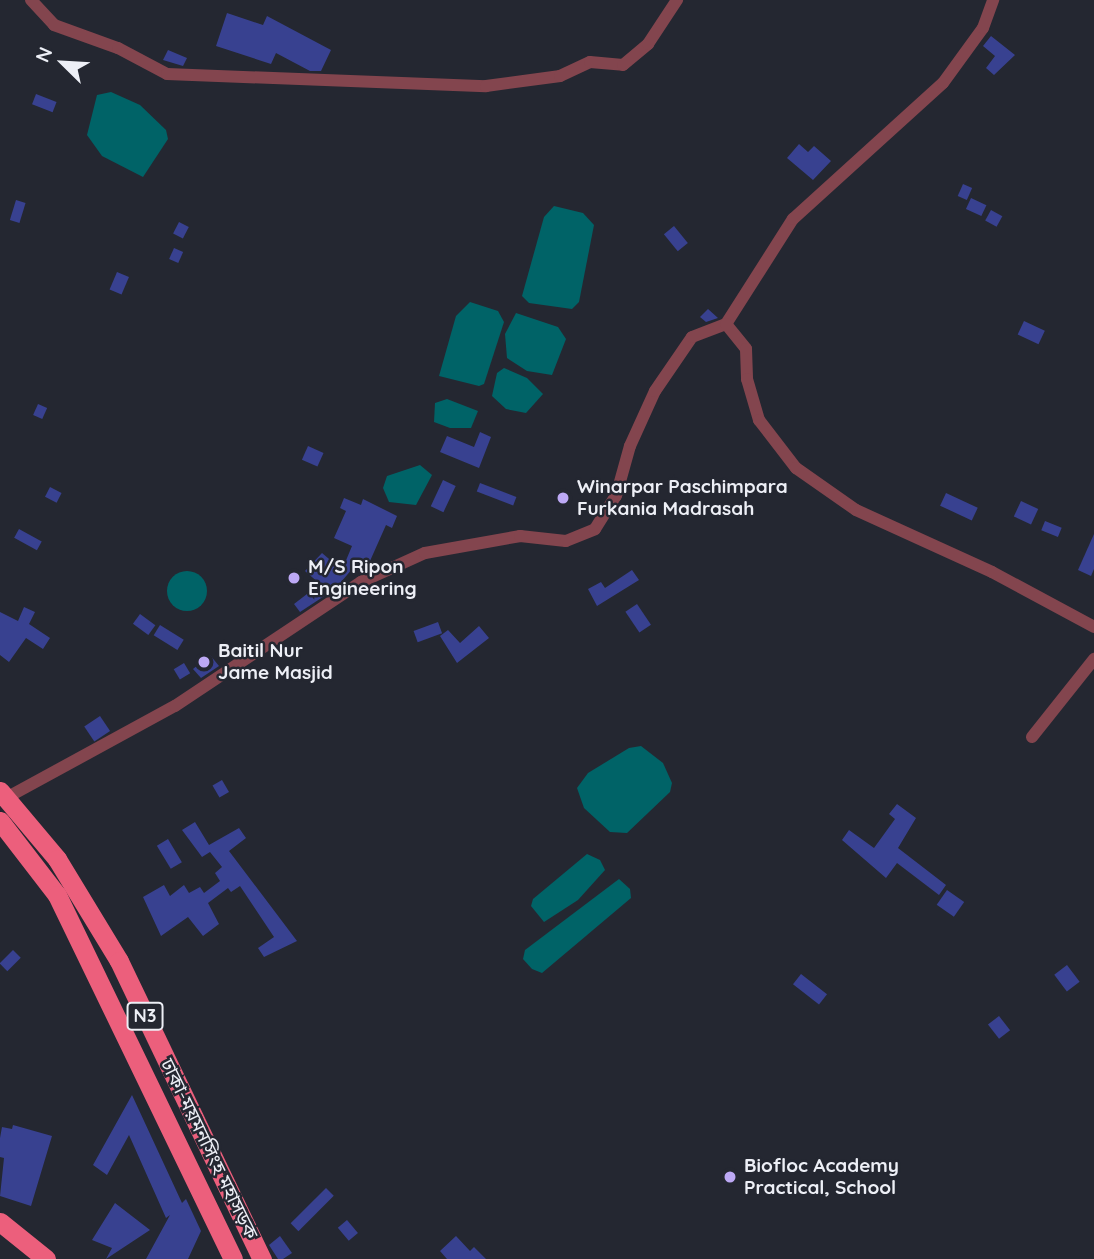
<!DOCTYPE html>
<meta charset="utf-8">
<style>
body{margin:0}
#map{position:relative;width:1094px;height:1259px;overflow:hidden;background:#242731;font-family:Quicksand,"Noto Sans Bengali",sans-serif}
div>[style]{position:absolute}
.water>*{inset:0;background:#006367}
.round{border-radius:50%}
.building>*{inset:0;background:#384190;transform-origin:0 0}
.minor>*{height:12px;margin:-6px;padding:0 6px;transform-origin:6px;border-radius:6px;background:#83454e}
.trunk>*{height:19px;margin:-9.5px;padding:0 9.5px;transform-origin:9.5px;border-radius:9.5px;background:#ec5f7c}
.dots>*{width:19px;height:19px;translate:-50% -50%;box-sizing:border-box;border:4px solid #242731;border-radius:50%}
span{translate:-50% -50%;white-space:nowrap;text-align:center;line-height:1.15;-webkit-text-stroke:5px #242731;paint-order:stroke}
.shield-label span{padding:2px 5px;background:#242731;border:2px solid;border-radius:5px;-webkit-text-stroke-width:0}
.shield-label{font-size:18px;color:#edeff6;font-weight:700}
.poi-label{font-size:19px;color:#edeff6;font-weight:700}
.left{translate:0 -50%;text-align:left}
.street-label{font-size:19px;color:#edeff6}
.north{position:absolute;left:28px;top:28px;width:70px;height:70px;-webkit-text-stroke:5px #242731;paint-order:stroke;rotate:294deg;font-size:19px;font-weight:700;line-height:28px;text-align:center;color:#edeff6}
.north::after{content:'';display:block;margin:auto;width:24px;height:32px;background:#edeff6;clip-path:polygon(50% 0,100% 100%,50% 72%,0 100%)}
</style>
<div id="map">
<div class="water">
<i style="clip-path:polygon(111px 92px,140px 105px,166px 130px,168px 139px,143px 177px,102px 156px,87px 135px,97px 95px)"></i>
<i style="clip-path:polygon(554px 206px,583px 213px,594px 225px,579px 302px,572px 309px,529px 303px,522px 296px,544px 217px)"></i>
<i style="clip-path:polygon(470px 302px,498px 311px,504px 322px,484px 384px,479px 386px,439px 376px,456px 316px)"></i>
<i style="clip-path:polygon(516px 313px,558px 327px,566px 339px,552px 375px,527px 371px,507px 358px,505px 334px)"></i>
<i style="clip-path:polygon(504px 368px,527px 378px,543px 394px,526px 413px,506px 409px,492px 396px,497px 373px)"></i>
<i style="clip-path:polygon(447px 399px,478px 411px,471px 428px,450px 428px,434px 422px,435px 403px)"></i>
<i style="clip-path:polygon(420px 465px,432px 475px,416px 505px,389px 502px,383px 488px,387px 476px)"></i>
<i class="round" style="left:167px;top:571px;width:40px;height:40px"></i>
<i style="clip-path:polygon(641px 746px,663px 763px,672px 783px,670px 792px,627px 833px,610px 832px,584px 808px,577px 788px,588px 773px,629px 748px)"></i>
<i style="clip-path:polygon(587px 854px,600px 860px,605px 870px,578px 900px,544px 922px,531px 906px,533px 899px)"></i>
<i style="clip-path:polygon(619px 879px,630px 889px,631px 898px,542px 973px,532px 969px,523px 959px,525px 950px)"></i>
</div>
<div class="building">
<i style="clip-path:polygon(227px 13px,263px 25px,267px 16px,331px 50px,321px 71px,310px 71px,276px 53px,271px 64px,216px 46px)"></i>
<i style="clip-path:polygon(991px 36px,1015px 55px,994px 75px,986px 68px,995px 56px,983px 46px)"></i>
<i style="clip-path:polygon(168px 50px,187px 58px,183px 66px,163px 60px)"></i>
<i style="left:36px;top:94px;width:22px;height:11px;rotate:21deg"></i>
<i style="clip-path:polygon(799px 144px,808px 152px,814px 146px,831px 161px,813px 180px,787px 158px)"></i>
<i style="left:963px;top:184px;width:10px;height:13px;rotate:24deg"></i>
<i style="left:971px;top:198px;width:17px;height:12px;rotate:25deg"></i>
<i style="left:16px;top:200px;width:10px;height:21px;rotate:17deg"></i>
<i style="left:991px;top:210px;width:13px;height:12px;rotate:29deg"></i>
<i style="left:179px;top:222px;width:11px;height:13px;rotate:27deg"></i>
<i style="left:674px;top:226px;width:22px;height:13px;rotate:51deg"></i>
<i style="left:174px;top:248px;width:10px;height:12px;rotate:24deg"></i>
<i style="left:117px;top:272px;width:13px;height:19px;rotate:23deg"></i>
<i style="clip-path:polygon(708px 309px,718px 318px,706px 322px,700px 317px)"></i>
<i style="left:1024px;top:321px;width:23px;height:15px;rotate:25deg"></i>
<i style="left:38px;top:404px;width:10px;height:12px;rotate:24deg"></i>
<i style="clip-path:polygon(480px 432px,491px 437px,479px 468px,440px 452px,447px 436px,474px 447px)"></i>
<i style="left:308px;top:446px;width:17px;height:15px;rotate:24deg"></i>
<i style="left:443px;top:480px;width:14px;height:29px;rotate:25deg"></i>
<i style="left:480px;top:483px;width:39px;height:9px;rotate:21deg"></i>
<i style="left:50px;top:487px;width:13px;height:11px;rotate:27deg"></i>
<i style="left:946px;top:493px;width:35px;height:14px;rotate:25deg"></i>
<i style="clip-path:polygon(344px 498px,361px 505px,363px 499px,397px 516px,392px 528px,386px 525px,366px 570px,353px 568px,335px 589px,300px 612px,294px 604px,320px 584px,305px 571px,322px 553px,342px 570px,352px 546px,334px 538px,346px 511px,340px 508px)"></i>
<i style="left:1021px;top:501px;width:19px;height:17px;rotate:25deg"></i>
<i style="left:1045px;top:521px;width:18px;height:10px;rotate:22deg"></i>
<i style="left:19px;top:529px;width:26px;height:10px;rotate:29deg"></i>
<i style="clip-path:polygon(1094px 534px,1094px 569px,1091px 576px,1078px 570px)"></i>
<i style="clip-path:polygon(632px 570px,639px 580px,597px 606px,588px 589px,601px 582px,605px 588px)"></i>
<i style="left:637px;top:604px;width:25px;height:14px;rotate:56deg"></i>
<i style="clip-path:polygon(24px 607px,35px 612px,29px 624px,50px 638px,43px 649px,26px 638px,9px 662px,0 655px,0 612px,18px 621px)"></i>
<i style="left:140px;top:614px;width:19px;height:12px;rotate:36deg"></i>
<i style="left:438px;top:622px;width:12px;height:26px;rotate:70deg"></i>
<i style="left:160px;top:625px;width:28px;height:12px;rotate:32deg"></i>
<i style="clip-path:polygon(479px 626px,489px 638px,457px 663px,440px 636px,448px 630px,460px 643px)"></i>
<i style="clip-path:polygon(210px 655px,219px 666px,201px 678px,193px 669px)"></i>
<i style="left:184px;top:663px;width:12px;height:12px;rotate:59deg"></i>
<i style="left:100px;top:716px;width:18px;height:19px;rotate:56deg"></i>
<i style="left:222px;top:780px;width:14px;height:11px;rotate:60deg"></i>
<i style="clip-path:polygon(897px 804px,916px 818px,898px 848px,946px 885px,939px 895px,897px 863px,886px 878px,842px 840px,849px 830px,874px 848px,895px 819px,889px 814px)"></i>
<i style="clip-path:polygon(195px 822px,209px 845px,239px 828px,246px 838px,229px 851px,297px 941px,264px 957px,258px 948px,274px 937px,240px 886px,231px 892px,228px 888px,208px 903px,219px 924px,203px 936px,188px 917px,161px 936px,143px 897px,164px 885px,170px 896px,184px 885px,189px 893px,200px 887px,204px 893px,220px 881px,215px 873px,222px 867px,210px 852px,202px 857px,182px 830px)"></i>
<i style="left:168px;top:839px;width:27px;height:13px;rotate:59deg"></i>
<i style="left:947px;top:890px;width:21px;height:18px;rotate:35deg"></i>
<i style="left:13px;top:950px;width:11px;height:19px;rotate:45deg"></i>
<i style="left:1067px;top:965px;width:21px;height:16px;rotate:53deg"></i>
<i style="left:801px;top:974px;width:33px;height:13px;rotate:38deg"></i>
<i style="left:999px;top:1016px;width:18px;height:14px;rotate:52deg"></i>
<i style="clip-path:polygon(132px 1095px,182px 1203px,186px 1199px,201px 1231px,188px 1259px,146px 1259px,170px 1215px,166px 1218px,129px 1135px,107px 1175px,93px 1165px)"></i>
<i style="clip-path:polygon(13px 1125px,52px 1136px,31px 1206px,0 1196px,4px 1158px,0 1157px,0 1138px,2px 1127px,12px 1129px)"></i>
<i style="left:326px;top:1188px;width:11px;height:50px;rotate:45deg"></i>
<i style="clip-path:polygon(115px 1203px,150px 1230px,106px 1259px,112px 1248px,92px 1240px)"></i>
<i style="left:347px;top:1220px;width:17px;height:12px;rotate:50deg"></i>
<i style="clip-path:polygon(280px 1236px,292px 1253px,283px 1259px,278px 1259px,269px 1245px)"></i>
<i style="clip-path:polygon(456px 1236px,470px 1251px,474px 1247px,486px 1259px,447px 1259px,440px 1251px)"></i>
</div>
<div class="minor">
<i style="left:31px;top:0;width:34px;rotate:47deg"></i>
<i style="left:54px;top:25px;width:68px;rotate:19.8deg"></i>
<i style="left:118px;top:48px;width:55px;rotate:28deg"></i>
<i style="left:167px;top:74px;width:319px;rotate:2.2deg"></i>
<i style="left:486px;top:86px;width:75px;rotate:-7.7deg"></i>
<i style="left:560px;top:76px;width:33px;rotate:-25deg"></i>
<i style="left:590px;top:62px;width:33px;rotate:5deg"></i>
<i style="left:623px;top:65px;width:33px;rotate:-40deg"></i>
<i style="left:648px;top:44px;width:53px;rotate:-56.6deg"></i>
<i style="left:726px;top:324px;width:125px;rotate:-57.5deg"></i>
<i style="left:793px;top:219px;width:202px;rotate:-42.2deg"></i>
<i style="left:943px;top:83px;width:68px;rotate:-54deg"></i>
<i style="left:983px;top:28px;width:30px;rotate:-70deg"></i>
<i style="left:1032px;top:737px;width:100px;rotate:-51.5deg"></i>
<i style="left:6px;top:798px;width:192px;rotate:-28.6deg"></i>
<i style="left:175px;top:706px;width:224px;rotate:-33.7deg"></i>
<i style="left:361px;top:582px;width:70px;rotate:-24.4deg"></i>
<i style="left:425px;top:553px;width:97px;rotate:-10.1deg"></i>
<i style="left:520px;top:536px;width:46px;rotate:6.2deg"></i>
<i style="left:566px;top:541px;width:31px;rotate:-22deg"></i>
<i style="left:595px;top:529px;width:39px;rotate:-58deg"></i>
<i style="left:616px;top:496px;width:52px;rotate:-74.4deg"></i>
<i style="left:630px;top:446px;width:60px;rotate:-65.6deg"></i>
<i style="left:655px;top:391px;width:65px;rotate:-55.6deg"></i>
<i style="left:692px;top:337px;width:36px;rotate:-21deg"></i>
<i style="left:726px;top:324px;width:32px;rotate:51deg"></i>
<i style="left:746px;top:349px;width:30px;rotate:88deg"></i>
<i style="left:747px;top:379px;width:43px;rotate:73.7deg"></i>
<i style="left:759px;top:420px;width:61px;rotate:52.4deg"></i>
<i style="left:796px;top:468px;width:73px;rotate:35deg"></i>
<i style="left:856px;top:510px;width:149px;rotate:24.5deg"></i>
<i style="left:992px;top:572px;width:116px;rotate:28.3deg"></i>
</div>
<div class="trunk">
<i style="left:0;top:791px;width:89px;rotate:50deg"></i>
<i style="left:57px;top:859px;width:119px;rotate:58.7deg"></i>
<i style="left:119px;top:961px;width:331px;rotate:64.4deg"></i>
<i style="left:0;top:821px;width:93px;rotate:52.4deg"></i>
<i style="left:57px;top:895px;width:404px;rotate:64.2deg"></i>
<i style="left:0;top:1222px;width:59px;rotate:38.8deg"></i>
</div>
<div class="dots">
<i style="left:563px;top:498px;background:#bda9f5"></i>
<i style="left:294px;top:578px;background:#bda9f5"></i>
<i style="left:204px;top:662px;background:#bda9f5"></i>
<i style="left:730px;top:1177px;background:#bda9f5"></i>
</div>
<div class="shield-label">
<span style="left:145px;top:1016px">N3</span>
</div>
<div class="poi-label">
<span class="left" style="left:577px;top:498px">Winarpar Paschimpara<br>Furkania Madrasah</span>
<span class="left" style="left:308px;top:578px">M/S Ripon<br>Engineering</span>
<span class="left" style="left:218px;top:662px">Baitil Nur<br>Jame Masjid</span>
<span class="left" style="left:744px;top:1177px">Biofloc Academy<br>Practical, School</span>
</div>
<div class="street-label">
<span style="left:209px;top:1149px;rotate:64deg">ঢাকা-ময়মনসিংহ মহাসড়ক</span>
</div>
<div class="north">N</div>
</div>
